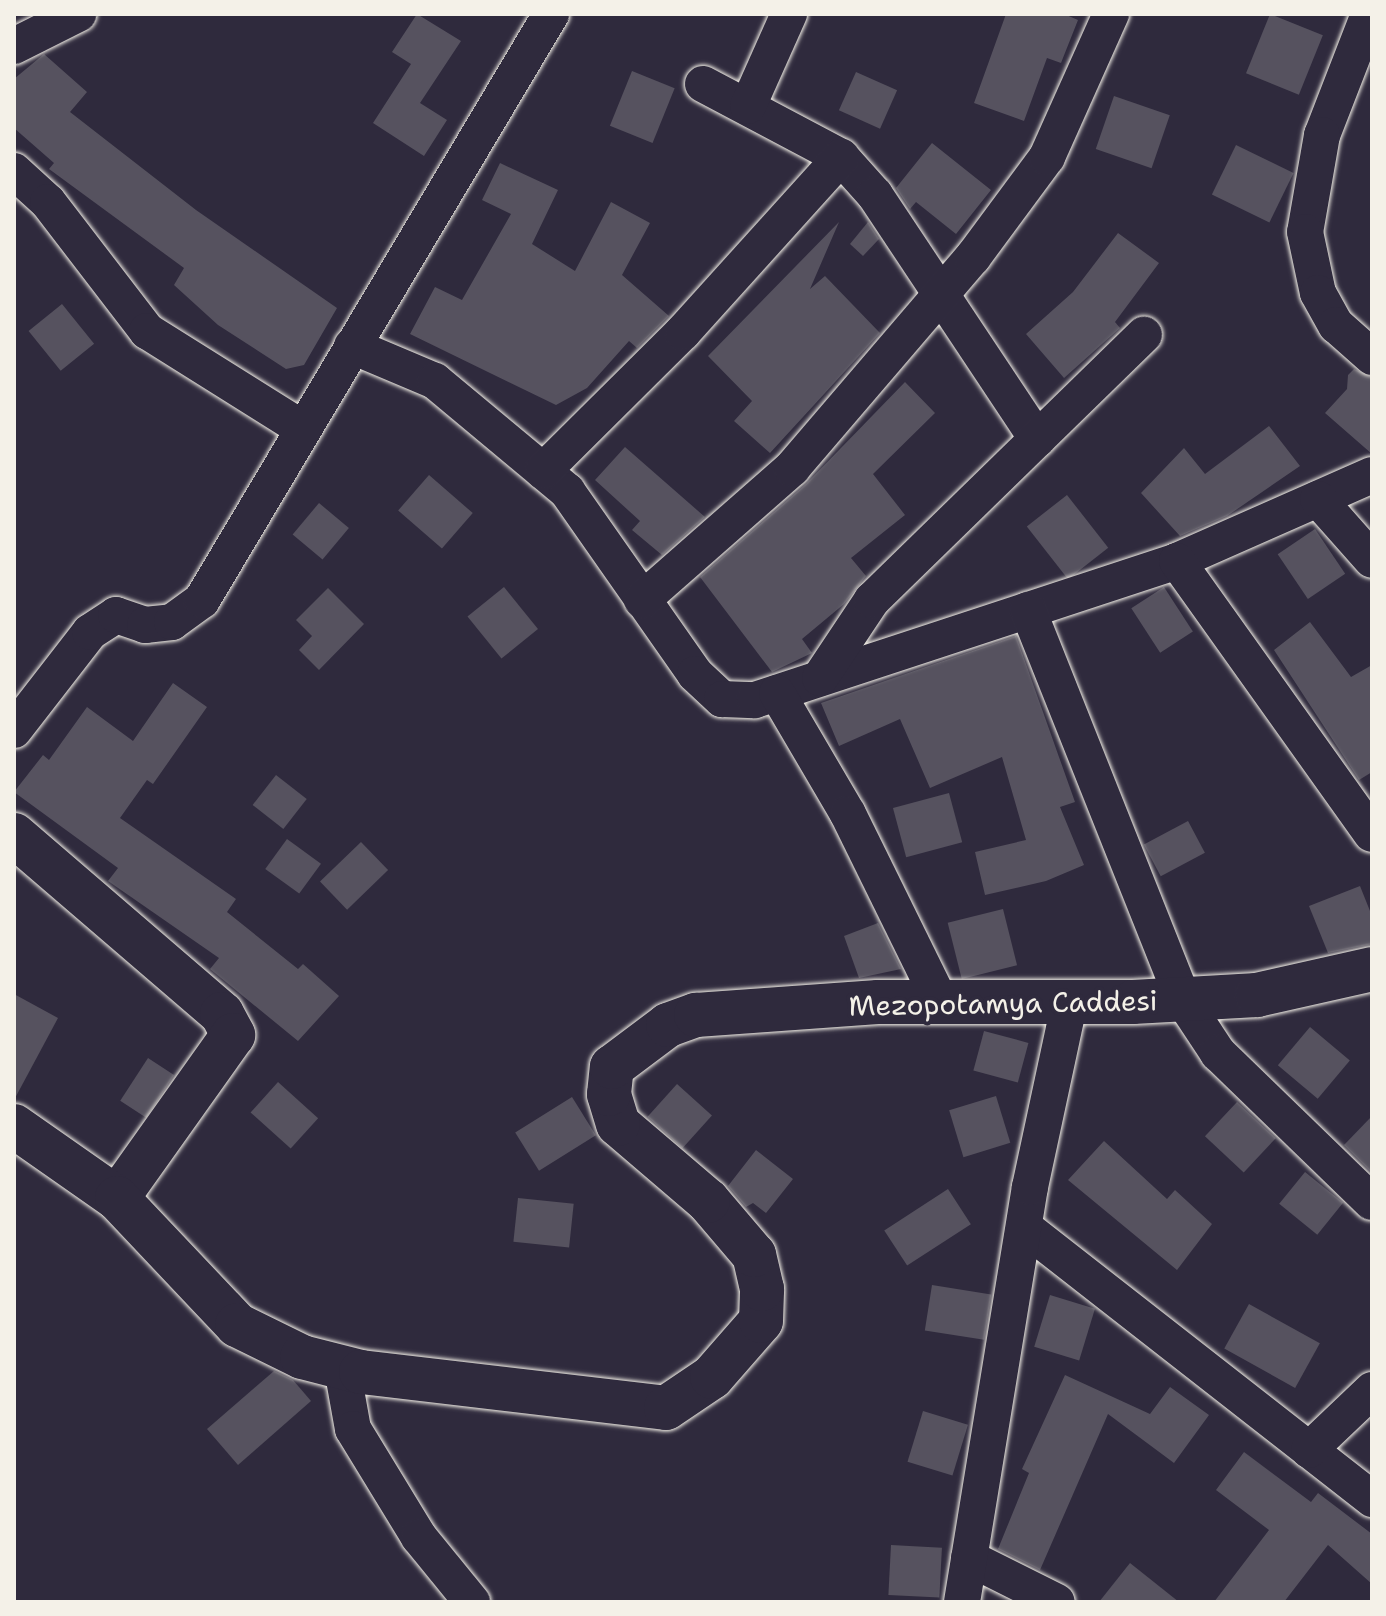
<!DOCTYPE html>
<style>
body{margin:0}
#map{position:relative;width:1386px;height:1616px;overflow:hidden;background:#2f2a3d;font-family:"Shantell Sans",sans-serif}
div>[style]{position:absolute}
.building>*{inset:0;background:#56525f;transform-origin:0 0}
.roads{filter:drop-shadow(0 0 2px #f4f1e8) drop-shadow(0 0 2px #f4f1e8)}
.minor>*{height:36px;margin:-18px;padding:0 18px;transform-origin:18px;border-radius:18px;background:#2f2a3d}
.tertiary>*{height:44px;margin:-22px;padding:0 22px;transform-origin:22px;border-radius:22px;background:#2f2a3d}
span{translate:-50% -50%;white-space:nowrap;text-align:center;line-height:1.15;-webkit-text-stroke:8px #2f2a3d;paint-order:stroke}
.street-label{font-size:28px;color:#f4f1e8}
.frame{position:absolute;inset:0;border:16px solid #f4f1e8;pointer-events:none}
</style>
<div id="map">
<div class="building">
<i style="clip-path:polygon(417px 14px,461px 41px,420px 103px,447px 120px,424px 156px,373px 123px,411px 64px,392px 52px)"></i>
<i style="clip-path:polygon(1006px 14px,1064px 14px,1078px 20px,1061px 63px,1047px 58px,1024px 121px,974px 103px)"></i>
<i style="left:1270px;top:14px;width:57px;height:64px;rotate:22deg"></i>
<i style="clip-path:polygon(44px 54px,87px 92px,70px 112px,196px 210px,337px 308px,304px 365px,286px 369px,218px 325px,174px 285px,184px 268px,49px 169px,54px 163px,14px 128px,14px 79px)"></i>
<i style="left:632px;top:71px;width:46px;height:59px;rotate:22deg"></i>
<i style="left:856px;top:72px;width:45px;height:42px;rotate:24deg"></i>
<i style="left:1114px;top:96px;width:59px;height:56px;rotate:19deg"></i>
<i style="clip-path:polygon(932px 143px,991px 190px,956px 234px,916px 202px,910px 209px,896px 188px)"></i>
<i style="left:1236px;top:145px;width:64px;height:55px;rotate:26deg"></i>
<i style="clip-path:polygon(500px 163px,558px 190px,532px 244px,575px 271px,611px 202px,650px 223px,622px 275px,669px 316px,637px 348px,629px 341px,587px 388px,556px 405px,410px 334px,435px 287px,462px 300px,511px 214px,482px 200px)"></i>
<i style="clip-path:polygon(839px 222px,810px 289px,825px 276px,880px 333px,770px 453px,734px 421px,752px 401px,708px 356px)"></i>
<i style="clip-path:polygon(868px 222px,879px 239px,863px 256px,850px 244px)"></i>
<i style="clip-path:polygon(1118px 233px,1159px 263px,1115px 322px,1120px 328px,1064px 378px,1026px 334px,1073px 292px)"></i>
<i style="left:62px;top:304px;width:51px;height:43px;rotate:51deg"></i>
<i style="clip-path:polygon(1354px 369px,1372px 377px,1372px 454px,1325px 413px,1347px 389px,1348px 375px)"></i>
<i style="clip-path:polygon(905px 382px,935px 413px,873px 474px,905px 515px,851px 558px,866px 576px,844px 604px,802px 639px,812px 653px,772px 672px,700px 577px,806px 484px)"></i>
<i style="clip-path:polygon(1269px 426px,1300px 466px,1227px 516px,1180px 536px,1141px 493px,1184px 448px,1205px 474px)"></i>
<i style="clip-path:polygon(625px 447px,705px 517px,662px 555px,632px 530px,640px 521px,595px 480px)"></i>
<i style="left:429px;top:475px;width:58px;height:47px;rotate:41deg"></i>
<i style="left:1067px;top:495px;width:67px;height:51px;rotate:52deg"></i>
<i style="left:319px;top:503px;width:39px;height:41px;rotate:40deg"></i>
<i style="left:1315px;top:529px;width:54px;height:45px;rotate:56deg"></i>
<i style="left:504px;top:587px;width:54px;height:47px;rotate:51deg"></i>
<i style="left:1164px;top:587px;width:53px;height:39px;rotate:57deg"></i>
<i style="clip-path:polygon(328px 588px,364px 624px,319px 670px,299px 650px,312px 636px,296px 620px)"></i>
<i style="clip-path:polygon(1310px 622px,1351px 677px,1372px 665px,1372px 772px,1359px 780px,1274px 650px)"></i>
<i style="clip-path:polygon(1016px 636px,1075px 802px,1060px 807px,1084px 865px,1046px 881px,985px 895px,975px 852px,1026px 840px,1002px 757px,930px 788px,900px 719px,839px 746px,821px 703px)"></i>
<i style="clip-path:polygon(173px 683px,207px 707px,153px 784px,147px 780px,120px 818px,236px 899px,227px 912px,298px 969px,303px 964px,339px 996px,298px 1041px,210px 969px,219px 958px,108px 881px,118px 868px,14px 792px,43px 755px,49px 760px,87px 707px,133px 741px)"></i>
<i style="left:276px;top:775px;width:39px;height:38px;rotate:38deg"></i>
<i style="left:949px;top:793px;width:51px;height:58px;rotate:75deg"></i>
<i style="left:1188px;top:821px;width:36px;height:50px;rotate:62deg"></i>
<i style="left:287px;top:839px;width:42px;height:37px;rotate:36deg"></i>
<i style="left:361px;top:842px;width:39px;height:57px;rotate:46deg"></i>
<i style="clip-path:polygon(1360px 886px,1372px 916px,1372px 944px,1328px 953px,1309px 906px)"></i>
<i style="left:1003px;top:909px;width:58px;height:57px;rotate:76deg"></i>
<i style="clip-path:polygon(878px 923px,901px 969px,859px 978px,844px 936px)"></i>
<i style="clip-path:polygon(14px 994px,58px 1018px,14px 1100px)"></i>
<i style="left:1310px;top:1027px;width:52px;height:50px;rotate:40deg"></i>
<i style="left:984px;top:1031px;width:46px;height:41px;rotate:15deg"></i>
<i style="left:148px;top:1058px;width:31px;height:51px;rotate:33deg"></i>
<i style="left:278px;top:1082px;width:54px;height:41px;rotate:42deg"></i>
<i style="left:677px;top:1084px;width:47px;height:44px;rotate:42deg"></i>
<i style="left:996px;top:1096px;width:49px;height:49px;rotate:73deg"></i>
<i style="left:572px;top:1097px;width:45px;height:67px;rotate:58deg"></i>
<i style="left:1237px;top:1102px;width:53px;height:47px;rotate:43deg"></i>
<i style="clip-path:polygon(1372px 1116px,1372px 1173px,1344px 1145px)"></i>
<i style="clip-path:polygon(1104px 1141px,1167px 1199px,1175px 1190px,1212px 1224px,1177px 1270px,1068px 1180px)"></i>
<i style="clip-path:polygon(756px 1150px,793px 1179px,766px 1213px,753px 1203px,746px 1207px,728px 1186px)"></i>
<i style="left:1305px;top:1172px;width:49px;height:41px;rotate:39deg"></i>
<i style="left:948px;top:1189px;width:42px;height:76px;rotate:57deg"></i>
<i style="left:518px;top:1198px;width:56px;height:44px;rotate:6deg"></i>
<i style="left:932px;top:1285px;width:60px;height:46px;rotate:9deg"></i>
<i style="left:1050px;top:1295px;width:47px;height:54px;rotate:17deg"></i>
<i style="left:1249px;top:1304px;width:81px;height:51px;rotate:29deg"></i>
<i style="clip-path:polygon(274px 1371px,293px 1380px,311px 1401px,238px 1465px,207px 1429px)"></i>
<i style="clip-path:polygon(1065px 1375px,1150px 1414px,1170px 1387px,1209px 1415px,1174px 1463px,1108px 1414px,1040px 1570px,998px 1549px,1029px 1473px,1022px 1469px)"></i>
<i style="left:923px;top:1411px;width:47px;height:53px;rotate:17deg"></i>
<i style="clip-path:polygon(1244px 1452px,1311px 1502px,1318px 1493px,1372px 1534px,1372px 1584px,1328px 1545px,1284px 1602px,1214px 1602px,1269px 1530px,1216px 1490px)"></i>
<i style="left:891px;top:1545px;width:51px;height:50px;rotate:3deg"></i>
<i style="clip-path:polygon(1130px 1563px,1179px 1602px,1099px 1602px)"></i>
</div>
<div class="roads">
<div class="minor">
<i style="left:1369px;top:14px;width:130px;rotate:111.2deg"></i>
<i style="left:1322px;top:135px;width:98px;rotate:99.9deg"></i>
<i style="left:1305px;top:232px;width:62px;rotate:78deg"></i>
<i style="left:1318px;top:293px;width:37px;rotate:61deg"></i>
<i style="left:1336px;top:325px;width:48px;rotate:41.6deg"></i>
<i style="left:14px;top:46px;width:72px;rotate:-26.6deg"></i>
<i style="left:703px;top:84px;width:156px;rotate:27.9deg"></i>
<i style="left:841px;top:157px;width:51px;rotate:48.2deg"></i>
<i style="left:875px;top:195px;width:293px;rotate:56.4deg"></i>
<i style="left:748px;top:106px;width:101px;rotate:-66deg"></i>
<i style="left:14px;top:171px;width:46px;rotate:42.4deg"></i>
<i style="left:48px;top:202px;width:163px;rotate:52.5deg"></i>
<i style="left:147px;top:331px;width:184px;rotate:32.1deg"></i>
<i style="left:352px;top:346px;width:90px;rotate:22.9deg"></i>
<i style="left:435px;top:381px;width:172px;rotate:39.8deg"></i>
<i style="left:567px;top:491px;width:223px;rotate:55deg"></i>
<i style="left:695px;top:674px;width:37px;rotate:43deg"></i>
<i style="left:722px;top:699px;width:33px;rotate:2deg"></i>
<i style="left:755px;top:700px;width:444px;rotate:-18.2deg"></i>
<i style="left:1177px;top:561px;width:213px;rotate:-23.8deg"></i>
<i style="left:543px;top:471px;width:197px;rotate:-44.8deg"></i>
<i style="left:683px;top:332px;width:236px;rotate:-47.9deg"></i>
<i style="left:1318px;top:499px;width:81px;rotate:48.5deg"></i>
<i style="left:1177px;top:561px;width:335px;rotate:54.5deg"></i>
<i style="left:642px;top:600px;width:200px;rotate:-41.3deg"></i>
<i style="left:792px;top:468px;width:278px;rotate:-49.4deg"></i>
<i style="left:973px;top:257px;width:124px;rotate:-53.5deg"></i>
<i style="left:1047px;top:157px;width:157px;rotate:-65.9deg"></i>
<i style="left:1028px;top:610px;width:420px;rotate:68.3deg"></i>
<i style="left:1183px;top:1000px;width:64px;rotate:56.6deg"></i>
<i style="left:1218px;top:1053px;width:214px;rotate:44.1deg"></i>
<i style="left:820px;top:678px;width:94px;rotate:-56.3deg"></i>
<i style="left:872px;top:600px;width:380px;rotate:-44.3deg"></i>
<i style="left:777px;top:693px;width:140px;rotate:59.6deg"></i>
<i style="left:848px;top:814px;width:206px;rotate:63.8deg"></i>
<i style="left:14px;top:730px;width:124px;rotate:-52.2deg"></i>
<i style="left:90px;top:632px;width:31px;rotate:-33deg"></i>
<i style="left:116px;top:615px;width:31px;rotate:19deg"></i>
<i style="left:145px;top:625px;width:27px;rotate:-6deg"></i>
<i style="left:172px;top:622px;width:37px;rotate:-36deg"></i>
<i style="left:202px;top:600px;width:682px;rotate:-59.22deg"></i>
<i style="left:1024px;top:1227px;width:442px;rotate:38deg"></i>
<i style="left:342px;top:1368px;width:62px;rotate:79.8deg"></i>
<i style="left:353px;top:1429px;width:127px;rotate:58.6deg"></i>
<i style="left:419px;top:1537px;width:84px;rotate:50.8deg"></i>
<i style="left:1309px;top:1450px;width:87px;rotate:-43.6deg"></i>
<i style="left:969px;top:1558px;width:98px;rotate:26.6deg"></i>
<i style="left:962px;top:1602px;width:421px;rotate:-80.7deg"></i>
<i style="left:1030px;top:1187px;width:190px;rotate:-77.9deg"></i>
</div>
<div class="tertiary">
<i style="left:14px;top:835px;width:274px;rotate:40.7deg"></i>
<i style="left:222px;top:1014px;width:24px;rotate:62deg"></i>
<i style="left:233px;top:1035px;width:200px;rotate:125.4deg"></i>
<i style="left:14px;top:1126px;width:126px;rotate:35deg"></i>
<i style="left:117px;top:1198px;width:175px;rotate:46.6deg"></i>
<i style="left:237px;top:1325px;width:72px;rotate:26.2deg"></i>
<i style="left:302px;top:1357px;width:61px;rotate:14.3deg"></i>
<i style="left:361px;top:1372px;width:307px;rotate:6.7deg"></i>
<i style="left:666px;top:1408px;width:55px;rotate:-34deg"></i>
<i style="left:712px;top:1377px;width:74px;rotate:-48.8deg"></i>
<i style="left:761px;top:1321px;width:32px;rotate:-88deg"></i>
<i style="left:762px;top:1289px;width:35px;rotate:-103deg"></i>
<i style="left:754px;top:1255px;width:71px;rotate:-130.4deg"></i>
<i style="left:708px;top:1201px;width:118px;rotate:-139.5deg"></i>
<i style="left:618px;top:1124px;width:31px;rotate:-107deg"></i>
<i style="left:609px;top:1094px;width:27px;rotate:-84deg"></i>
<i style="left:612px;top:1067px;width:70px;rotate:-36.9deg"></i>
<i style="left:668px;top:1025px;width:30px;rotate:-20deg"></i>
<i style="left:696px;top:1015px;width:182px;rotate:-4.1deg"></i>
<i style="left:878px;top:1002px;width:255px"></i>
<i style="left:1133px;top:1002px;width:124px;rotate:-3.2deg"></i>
<i style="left:1257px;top:995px;width:118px;rotate:-12.7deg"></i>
</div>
</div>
<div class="street-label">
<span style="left:1003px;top:1003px;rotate:-1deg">Mezopotamya Caddesi</span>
</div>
<div class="frame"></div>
</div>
